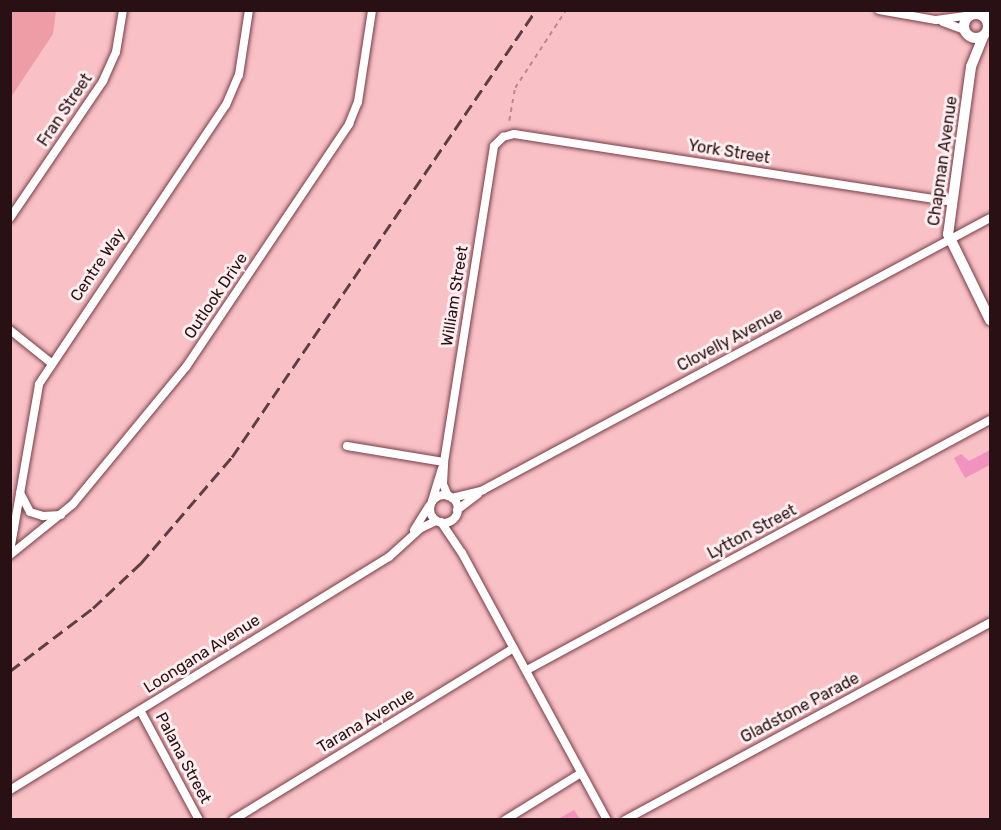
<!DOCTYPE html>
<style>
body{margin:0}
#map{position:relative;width:1001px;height:830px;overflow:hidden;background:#f9c0c6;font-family:Rubik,sans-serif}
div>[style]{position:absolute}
.green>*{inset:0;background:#ee9ca6}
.building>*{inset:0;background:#f293bf}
.path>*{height:1.5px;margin-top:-0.75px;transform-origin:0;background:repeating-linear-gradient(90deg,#b98a90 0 4.5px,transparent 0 9px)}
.roads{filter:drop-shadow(0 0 2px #773c45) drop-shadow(0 0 2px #773c45)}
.minor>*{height:8px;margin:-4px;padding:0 4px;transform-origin:4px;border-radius:4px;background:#fff}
.minor>.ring{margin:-4px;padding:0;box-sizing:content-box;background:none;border:8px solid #fff;border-radius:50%}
.tertiary>*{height:10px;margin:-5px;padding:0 5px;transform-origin:5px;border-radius:5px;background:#fff}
.tertiary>.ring{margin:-5px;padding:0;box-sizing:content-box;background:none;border:10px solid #fff;border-radius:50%}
.rail>*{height:3px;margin-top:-1.5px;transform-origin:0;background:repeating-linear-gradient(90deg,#5f3e42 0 12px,transparent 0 18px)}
span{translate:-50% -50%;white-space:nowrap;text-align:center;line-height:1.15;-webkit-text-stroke:6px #fdeeef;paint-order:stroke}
.street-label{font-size:16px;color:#291014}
.frame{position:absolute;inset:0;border:12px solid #291014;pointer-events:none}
</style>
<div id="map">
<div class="green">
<i style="clip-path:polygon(11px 10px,56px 11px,53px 34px,11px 97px)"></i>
</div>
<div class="building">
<i style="clip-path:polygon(990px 450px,990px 465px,965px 478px,954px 458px,961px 454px,969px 461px)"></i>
<i style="clip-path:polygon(574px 810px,580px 819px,558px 819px)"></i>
</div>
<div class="path">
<i style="left:509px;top:121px;width:34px;rotate:-80deg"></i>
<i style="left:515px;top:88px;width:93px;rotate:-56.8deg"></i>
</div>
<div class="roads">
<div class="minor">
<i style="left:879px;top:10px;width:58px;rotate:10deg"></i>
<i style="left:936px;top:20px;width:35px;rotate:-8deg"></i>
<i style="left:985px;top:10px;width:10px;rotate:79deg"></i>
<i style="left:943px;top:22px;width:23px;rotate:20deg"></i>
<i style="left:10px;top:218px;width:166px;rotate:-55.8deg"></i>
<i style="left:103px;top:81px;width:32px;rotate:-66deg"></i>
<i style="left:116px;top:52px;width:43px;rotate:-80.5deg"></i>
<i style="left:10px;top:330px;width:51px;rotate:38.7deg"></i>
<i style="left:347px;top:446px;width:98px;rotate:9.4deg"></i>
<i style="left:20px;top:493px;width:21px;rotate:62deg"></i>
<i style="left:30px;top:512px;width:14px;rotate:17deg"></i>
<i style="left:43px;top:516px;width:18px;rotate:-3deg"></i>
<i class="ring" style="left:430px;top:495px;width:20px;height:20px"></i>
<i style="left:448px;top:496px;width:13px;rotate:-113deg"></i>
<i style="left:443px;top:484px;width:22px;rotate:-87deg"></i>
<i style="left:444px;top:462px;width:320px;rotate:-81deg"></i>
<i style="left:494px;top:146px;width:13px;rotate:-45deg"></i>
<i style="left:503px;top:137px;width:11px;rotate:-15deg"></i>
<i style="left:514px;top:134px;width:442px;rotate:8.8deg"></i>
<i style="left:452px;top:498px;width:32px;rotate:-14deg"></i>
<i style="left:483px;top:490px;width:575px;rotate:-28.21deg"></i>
<i style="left:432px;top:501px;width:34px;rotate:-73deg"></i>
<i style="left:457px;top:510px;width:26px;rotate:-37deg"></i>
<i style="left:441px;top:522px;width:37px;rotate:56deg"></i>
<i style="left:462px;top:553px;width:304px;rotate:61.5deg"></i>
<i style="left:414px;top:530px;width:28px;rotate:-58deg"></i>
<i style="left:10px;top:551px;width:169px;rotate:-80.1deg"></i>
<i style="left:39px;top:384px;width:336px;rotate:-56.2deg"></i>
<i style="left:226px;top:105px;width:33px;rotate:-67deg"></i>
<i style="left:239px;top:75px;width:66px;rotate:-81.3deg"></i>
<i style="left:10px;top:555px;width:81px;rotate:-39deg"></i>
<i style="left:73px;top:504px;width:178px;rotate:-50.5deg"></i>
<i style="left:186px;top:367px;width:293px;rotate:-56.1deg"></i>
<i style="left:349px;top:124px;width:24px;rotate:-68deg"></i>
<i style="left:358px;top:102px;width:93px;rotate:-81.3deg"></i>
<i style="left:527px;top:670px;width:526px;rotate:-28.37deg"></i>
<i style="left:140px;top:710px;width:125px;rotate:61.8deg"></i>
<i style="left:10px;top:790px;width:445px;rotate:-31.6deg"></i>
<i style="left:389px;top:557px;width:43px;rotate:-42.2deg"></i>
<i style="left:421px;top:528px;width:17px;rotate:-25deg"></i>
<i style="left:233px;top:820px;width:329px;rotate:-31.5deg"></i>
<i style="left:505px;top:820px;width:89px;rotate:-31.7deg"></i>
<i style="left:625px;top:820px;width:415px;rotate:-28.4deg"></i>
</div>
<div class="tertiary">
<i class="ring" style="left:964px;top:14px;width:14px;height:14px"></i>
<i style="left:983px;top:37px;width:32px;rotate:112deg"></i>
<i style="left:971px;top:67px;width:169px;rotate:97.8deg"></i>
<i style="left:948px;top:234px;width:96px;rotate:64deg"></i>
</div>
</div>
<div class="rail">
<i style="left:10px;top:671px;width:104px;rotate:-37.2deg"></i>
<i style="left:93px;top:608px;width:66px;rotate:-43.2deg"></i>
<i style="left:141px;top:563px;width:140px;rotate:-49.4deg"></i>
<i style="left:232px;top:457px;width:541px;rotate:-55.78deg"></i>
</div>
<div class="street-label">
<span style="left:65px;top:110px;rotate:-56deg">Fran Street</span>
<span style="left:729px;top:152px;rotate:9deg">York Street</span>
<span style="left:943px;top:161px;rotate:-82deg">Chapman Avenue</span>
<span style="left:98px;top:265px;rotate:-56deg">Centre Way</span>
<span style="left:216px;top:296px;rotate:-56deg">Outlook Drive</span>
<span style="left:455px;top:296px;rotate:-81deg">William Street</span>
<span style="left:730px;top:340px;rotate:-28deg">Clovelly Avenue</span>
<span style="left:752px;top:532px;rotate:-28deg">Lytton Street</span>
<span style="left:202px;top:654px;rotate:-32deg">Loongana Avenue</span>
<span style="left:800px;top:708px;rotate:-28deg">Gladstone Parade</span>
<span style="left:366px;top:721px;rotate:-31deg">Tarana Avenue</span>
<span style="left:183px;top:758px;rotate:62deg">Palana Street</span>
</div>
<div class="frame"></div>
</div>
